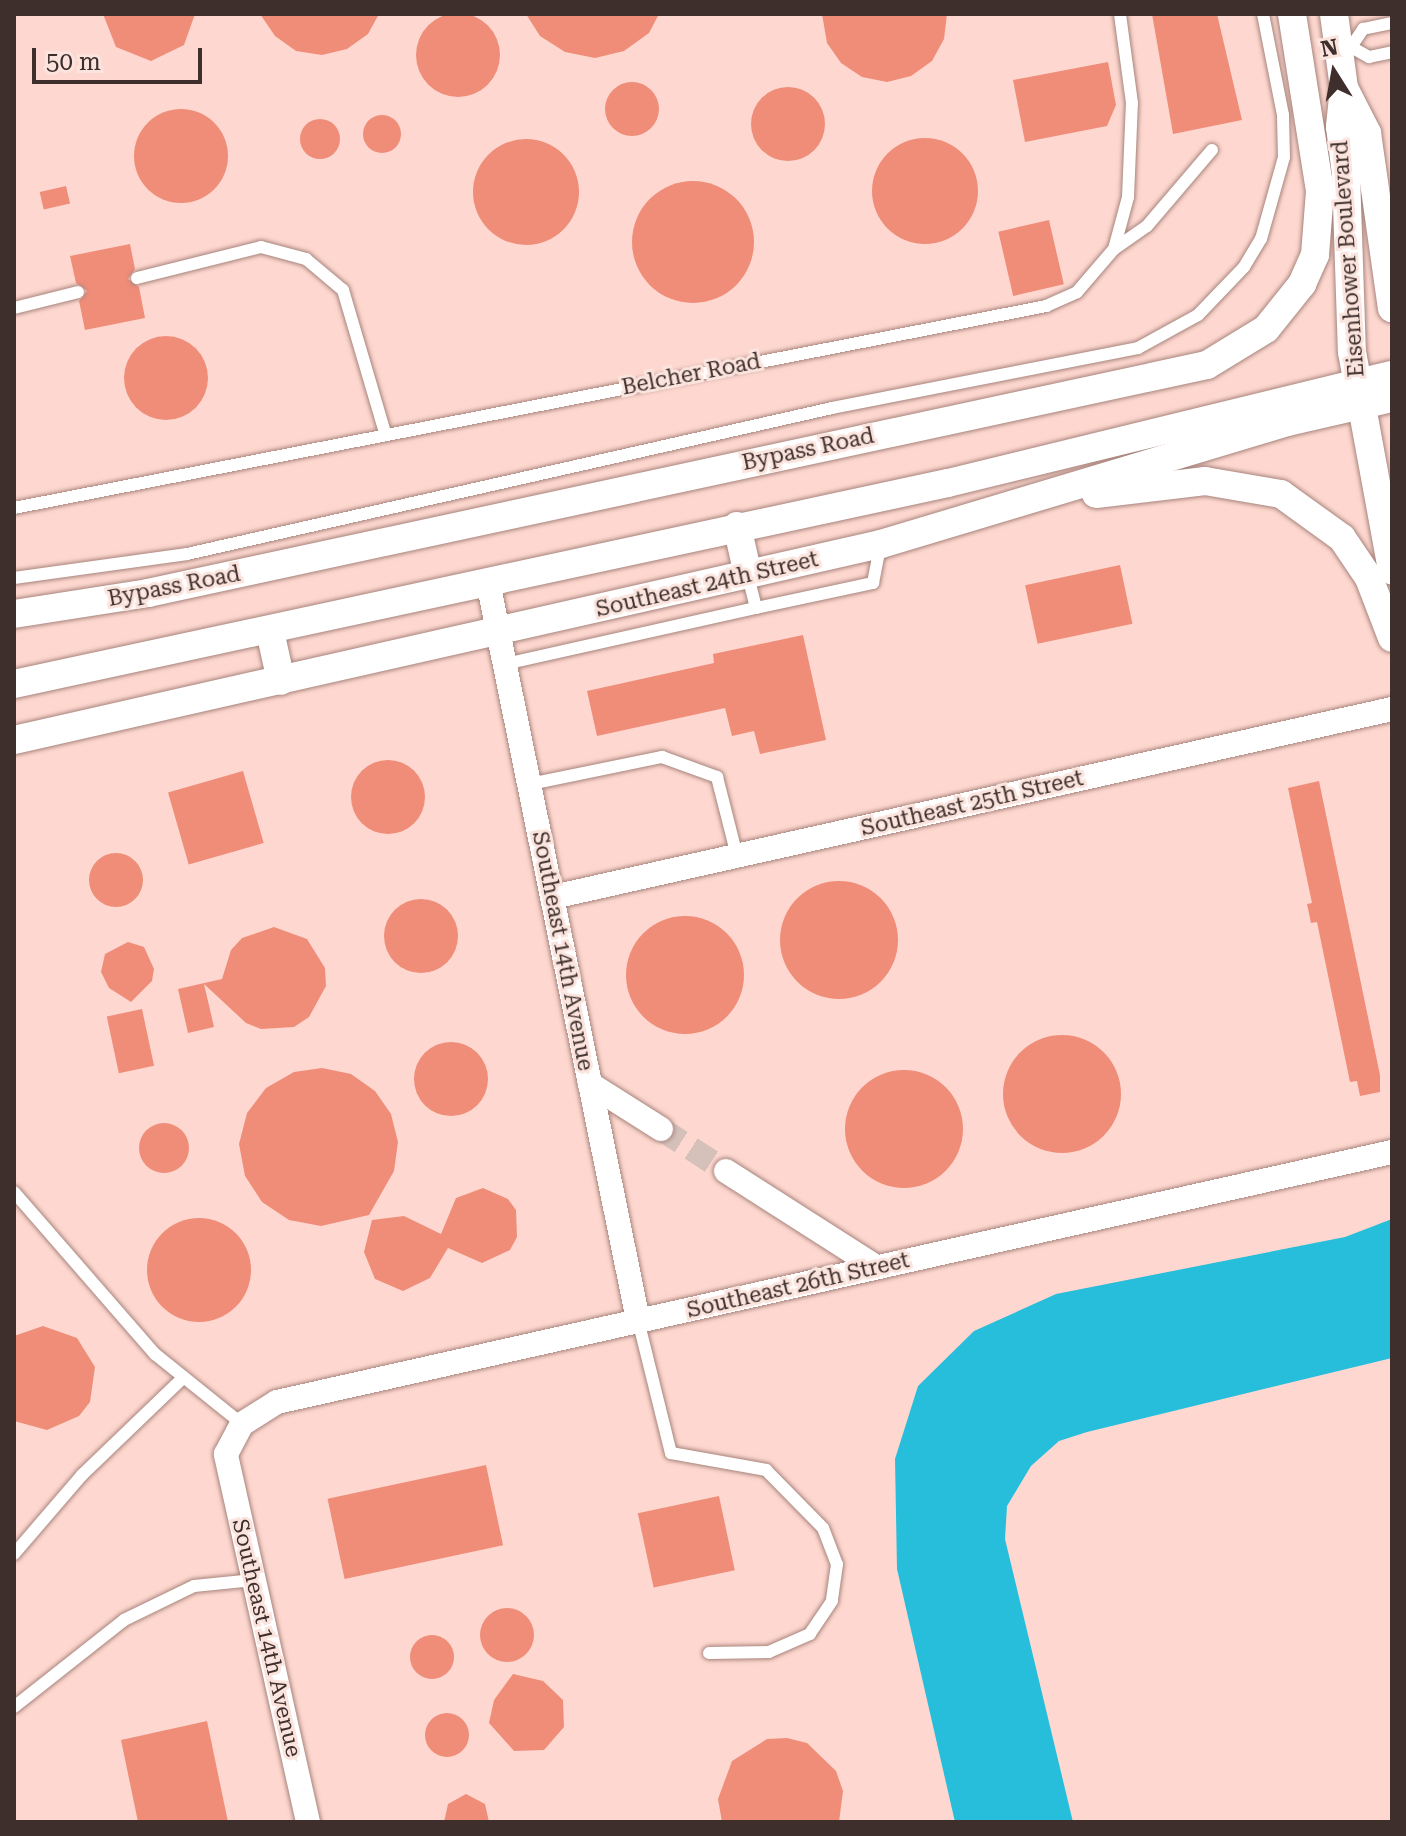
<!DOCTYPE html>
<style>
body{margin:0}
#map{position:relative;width:1406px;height:1836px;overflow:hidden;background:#fbe4de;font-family:"Roboto Serif",serif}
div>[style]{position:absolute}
.built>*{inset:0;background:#fed8d0;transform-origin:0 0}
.water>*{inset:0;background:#27bedb}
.building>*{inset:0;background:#ef8d79;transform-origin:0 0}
.round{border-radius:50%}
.minor-tunnel>*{height:24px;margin-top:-12px;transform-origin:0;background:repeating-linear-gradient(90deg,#d5c0ba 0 24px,transparent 0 36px)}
.roads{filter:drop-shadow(0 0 2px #a7847c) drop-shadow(0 0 2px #a7847c)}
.service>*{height:12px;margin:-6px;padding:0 6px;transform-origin:6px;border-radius:6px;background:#fff}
.minor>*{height:24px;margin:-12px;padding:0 12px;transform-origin:12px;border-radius:12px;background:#fff}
.tertiary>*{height:28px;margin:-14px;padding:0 14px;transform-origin:14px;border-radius:14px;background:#fff}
span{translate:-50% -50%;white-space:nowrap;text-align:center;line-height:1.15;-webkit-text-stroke:6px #fbe4de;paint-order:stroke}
.street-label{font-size:22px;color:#3e2f2c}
.frame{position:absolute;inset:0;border:16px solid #3e2f2c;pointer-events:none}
.north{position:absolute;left:1294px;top:32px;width:80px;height:80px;-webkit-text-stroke:6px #fbe4de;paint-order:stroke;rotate:349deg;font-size:22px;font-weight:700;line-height:32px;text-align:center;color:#3e2f2c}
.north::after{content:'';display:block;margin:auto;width:28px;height:36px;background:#3e2f2c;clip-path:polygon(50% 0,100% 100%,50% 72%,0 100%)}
.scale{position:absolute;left:32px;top:48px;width:170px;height:36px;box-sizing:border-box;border:4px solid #3e2f2c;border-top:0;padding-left:10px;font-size:24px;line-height:28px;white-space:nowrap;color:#3e2f2c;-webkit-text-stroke:6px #fbe4de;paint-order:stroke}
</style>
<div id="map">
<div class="built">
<i style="left:14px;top:14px;width:1378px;height:1808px"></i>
</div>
<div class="water">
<i style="clip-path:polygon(1392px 1219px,1392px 1358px,1087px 1432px,1059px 1441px,1031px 1466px,1007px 1506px,1005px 1539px,1073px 1822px,955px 1822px,897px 1569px,895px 1459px,918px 1386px,974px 1331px,1056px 1294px,1345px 1237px)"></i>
</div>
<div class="building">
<i class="round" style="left:416px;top:13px;width:84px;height:84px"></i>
<i style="clip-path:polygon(103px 14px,195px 14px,184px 45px,151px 61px,116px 47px)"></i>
<i style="clip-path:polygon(260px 14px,379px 14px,368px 34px,347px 49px,322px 55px,296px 51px,275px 36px)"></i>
<i style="clip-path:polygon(526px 14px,659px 14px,649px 33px,624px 51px,595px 58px,565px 52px,540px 36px)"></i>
<i style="clip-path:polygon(822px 14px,947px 14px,944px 39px,932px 61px,911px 76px,887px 82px,862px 77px,841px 63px,827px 43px)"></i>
<i style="clip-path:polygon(1152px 14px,1217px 14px,1242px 120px,1173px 134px)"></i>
<i style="clip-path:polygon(1108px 62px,1116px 105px,1107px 126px,1025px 142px,1013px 80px)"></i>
<i class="round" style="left:605px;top:82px;width:54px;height:54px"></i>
<i class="round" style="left:751px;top:87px;width:74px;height:74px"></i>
<i class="round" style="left:134px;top:109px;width:94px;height:94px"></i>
<i class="round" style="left:363px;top:115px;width:38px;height:38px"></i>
<i class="round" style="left:300px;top:119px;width:40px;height:40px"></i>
<i class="round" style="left:872px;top:138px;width:106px;height:106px"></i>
<i class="round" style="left:473px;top:139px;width:106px;height:106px"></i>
<i class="round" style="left:632px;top:181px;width:122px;height:122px"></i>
<i style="left:66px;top:186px;width:18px;height:27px;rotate:77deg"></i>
<i style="left:1049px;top:220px;width:66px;height:52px;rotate:77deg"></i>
<i style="clip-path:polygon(130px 244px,135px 269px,128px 279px,139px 287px,145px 318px,85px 330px,79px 301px,87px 291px,76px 283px,70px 256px)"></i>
<i class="round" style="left:124px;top:336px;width:84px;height:84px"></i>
<i style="left:1120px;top:565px;width:60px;height:97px;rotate:78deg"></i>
<i style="clip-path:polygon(803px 635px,826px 740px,760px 754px,754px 731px,732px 736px,725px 708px,597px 736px,587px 691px,714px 663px,713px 654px)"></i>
<i class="round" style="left:351px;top:760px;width:74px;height:74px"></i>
<i style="left:243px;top:771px;width:75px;height:78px;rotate:74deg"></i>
<i style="clip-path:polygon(1319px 781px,1380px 1075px,1380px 1092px,1360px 1096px,1357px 1081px,1350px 1082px,1317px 922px,1311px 923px,1307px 904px,1312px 903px,1288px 788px)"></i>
<i class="round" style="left:89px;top:853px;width:54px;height:54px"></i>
<i class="round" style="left:780px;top:881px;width:118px;height:118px"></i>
<i class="round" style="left:384px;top:899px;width:74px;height:74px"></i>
<i class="round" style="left:626px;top:916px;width:118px;height:118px"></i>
<i style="clip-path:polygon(274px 927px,307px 939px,325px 968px,326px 986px,309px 1017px,294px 1027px,261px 1029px,246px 1023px,204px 984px,214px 1027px,188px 1033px,178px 989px,222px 979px,231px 950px,242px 938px)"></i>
<i style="clip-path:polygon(128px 942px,144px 947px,154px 969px,152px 981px,131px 1002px,109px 988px,101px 972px,105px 954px)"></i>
<i style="left:142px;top:1009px;width:58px;height:36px;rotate:78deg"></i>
<i class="round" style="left:1003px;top:1035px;width:118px;height:118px"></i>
<i class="round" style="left:414px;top:1042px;width:74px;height:74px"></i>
<i style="clip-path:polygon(322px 1068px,351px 1074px,375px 1091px,391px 1114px,398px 1142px,394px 1171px,369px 1215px,321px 1226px,289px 1220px,262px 1202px,245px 1176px,239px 1144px,247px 1113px,266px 1088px,294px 1072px)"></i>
<i class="round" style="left:845px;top:1070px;width:118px;height:118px"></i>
<i class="round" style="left:139px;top:1123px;width:50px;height:50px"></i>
<i style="clip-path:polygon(483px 1188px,508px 1199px,516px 1210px,517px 1237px,510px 1250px,482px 1263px,448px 1248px,430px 1278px,403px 1291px,375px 1279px,364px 1252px,372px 1220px,404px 1216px,441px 1234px,456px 1198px)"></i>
<i class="round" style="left:147px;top:1218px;width:104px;height:104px"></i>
<i style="clip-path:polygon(43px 1326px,77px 1338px,95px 1367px,90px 1402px,79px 1416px,47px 1430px,14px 1421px,14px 1336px)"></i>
<i style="left:486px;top:1465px;width:82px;height:162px;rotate:78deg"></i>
<i style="left:719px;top:1496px;width:76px;height:83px;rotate:78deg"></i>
<i class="round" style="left:480px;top:1608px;width:54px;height:54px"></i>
<i class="round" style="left:410px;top:1635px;width:44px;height:44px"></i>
<i style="clip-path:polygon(513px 1674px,543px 1681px,563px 1700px,564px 1727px,544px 1750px,514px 1751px,489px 1723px,494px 1700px)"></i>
<i class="round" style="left:425px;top:1713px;width:44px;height:44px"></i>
<i style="clip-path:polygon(207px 1721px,228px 1822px,138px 1822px,121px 1740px)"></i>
<i style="clip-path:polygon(787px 1738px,807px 1743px,836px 1771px,843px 1791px,839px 1822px,722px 1822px,718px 1799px,732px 1761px,767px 1739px)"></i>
<i style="clip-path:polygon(466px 1794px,485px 1804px,489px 1822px,444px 1822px,448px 1804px)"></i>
</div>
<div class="minor-tunnel">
<i style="left:661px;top:1129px;width:77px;rotate:32.9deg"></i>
</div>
<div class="roads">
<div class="service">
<i style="left:1351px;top:47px;width:22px;rotate:-56deg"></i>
<i style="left:1363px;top:29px;width:30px;rotate:-12deg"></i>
<i style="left:1340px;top:49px;width:11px;rotate:-10deg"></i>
<i style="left:1351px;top:47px;width:21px;rotate:29deg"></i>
<i style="left:1369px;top:57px;width:24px;rotate:-12deg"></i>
<i style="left:1114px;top:249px;width:40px;rotate:-34.9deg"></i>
<i style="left:1147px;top:226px;width:100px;rotate:-49.5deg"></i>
<i style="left:137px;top:278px;width:128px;rotate:-14deg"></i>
<i style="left:261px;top:247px;width:47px;rotate:14.9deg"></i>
<i style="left:306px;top:259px;width:48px;rotate:40deg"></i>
<i style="left:343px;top:290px;width:149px;rotate:73.6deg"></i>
<i style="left:14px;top:308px;width:66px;rotate:-14deg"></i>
<i style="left:14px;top:508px;width:1052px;rotate:-11.07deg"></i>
<i style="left:1046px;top:306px;width:34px;rotate:-24deg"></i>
<i style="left:1077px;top:292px;width:57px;rotate:-49.3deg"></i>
<i style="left:1114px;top:249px;width:54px;rotate:-74.9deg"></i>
<i style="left:1128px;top:197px;width:94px;rotate:-87.6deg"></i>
<i style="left:1132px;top:103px;width:90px;rotate:-97.7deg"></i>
<i style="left:14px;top:578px;width:175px;rotate:-7.9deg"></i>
<i style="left:187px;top:554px;width:661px;rotate:-12.75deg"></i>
<i style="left:832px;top:408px;width:312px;rotate:-11.1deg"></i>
<i style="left:1138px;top:348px;width:68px;rotate:-28.8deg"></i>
<i style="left:1198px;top:315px;width:66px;rotate:-46.2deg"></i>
<i style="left:1244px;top:267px;width:33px;rotate:-59deg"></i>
<i style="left:1261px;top:239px;width:85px;rotate:-74.3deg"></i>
<i style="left:1284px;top:157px;width:42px;rotate:-91.4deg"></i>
<i style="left:1283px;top:115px;width:103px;rotate:-101.2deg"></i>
<i style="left:756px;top:608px;width:120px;rotate:-12.1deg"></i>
<i style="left:873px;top:583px;width:38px;rotate:-79deg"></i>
<i style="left:505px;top:664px;width:257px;rotate:-12.6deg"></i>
<i style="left:756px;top:608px;width:34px;rotate:-104deg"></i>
<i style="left:530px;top:784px;width:135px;rotate:-11.6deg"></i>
<i style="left:662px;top:757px;width:59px;rotate:20deg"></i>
<i style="left:717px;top:777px;width:81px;rotate:75.8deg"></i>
<i style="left:14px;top:1192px;width:215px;rotate:49deg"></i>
<i style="left:155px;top:1354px;width:112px;rotate:38.8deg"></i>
<i style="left:638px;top:1320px;width:137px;rotate:76.1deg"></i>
<i style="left:671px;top:1453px;width:97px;rotate:10.1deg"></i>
<i style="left:766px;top:1470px;width:81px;rotate:45.5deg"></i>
<i style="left:823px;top:1528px;width:39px;rotate:69deg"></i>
<i style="left:837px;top:1564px;width:37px;rotate:98deg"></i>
<i style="left:832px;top:1601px;width:40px;rotate:124deg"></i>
<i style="left:810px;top:1634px;width:45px;rotate:156.3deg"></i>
<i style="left:769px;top:1652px;width:60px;rotate:179deg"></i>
<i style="left:14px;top:1554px;width:104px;rotate:-49.3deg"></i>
<i style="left:82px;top:1475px;width:141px;rotate:-43.9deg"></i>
<i style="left:14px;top:1707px;width:140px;rotate:-38.3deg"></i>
<i style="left:124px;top:1620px;width:78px;rotate:-25.9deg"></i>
<i style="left:194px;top:1586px;width:60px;rotate:-5.7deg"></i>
</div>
<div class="minor">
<i style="left:488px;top:582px;width:753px;rotate:78.51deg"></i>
<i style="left:553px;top:897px;width:860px;rotate:-12.63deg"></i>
<i style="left:590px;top:1084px;width:84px;rotate:32.4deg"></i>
<i style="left:726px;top:1171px;width:178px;rotate:32.6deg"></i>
<i style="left:308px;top:1822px;width:377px;rotate:-102.6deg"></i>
<i style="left:226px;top:1454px;width:34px;rotate:-62deg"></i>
<i style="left:242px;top:1424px;width:41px;rotate:-32.2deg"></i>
<i style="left:277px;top:1402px;width:1143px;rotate:-12.64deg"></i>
</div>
<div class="tertiary">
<i style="left:1334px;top:14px;width:75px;rotate:82.3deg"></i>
<i style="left:1344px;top:88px;width:39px;rotate:96deg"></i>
<i style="left:1340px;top:127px;width:47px;rotate:82.7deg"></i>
<i style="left:1346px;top:174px;width:178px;rotate:88.1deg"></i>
<i style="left:1352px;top:352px;width:222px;rotate:79.6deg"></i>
<i style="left:1344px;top:88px;width:51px;rotate:62.9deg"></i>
<i style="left:1367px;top:133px;width:177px;rotate:81.9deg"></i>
<i style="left:1096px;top:494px;width:110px;rotate:-6.8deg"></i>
<i style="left:1205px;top:481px;width:77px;rotate:9.7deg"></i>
<i style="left:1281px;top:494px;width:75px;rotate:35.8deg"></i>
<i style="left:1342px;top:538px;width:48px;rotate:56deg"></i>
<i style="left:1369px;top:578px;width:64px;rotate:69deg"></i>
<i style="left:737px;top:526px;width:50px;rotate:77.3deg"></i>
<i style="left:14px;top:614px;width:136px;rotate:-8.9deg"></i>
<i style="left:148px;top:593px;width:1083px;rotate:-12.15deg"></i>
<i style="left:1207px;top:365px;width:69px;rotate:-31.4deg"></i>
<i style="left:1266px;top:329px;width:58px;rotate:-51.3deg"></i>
<i style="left:1302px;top:284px;width:32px;rotate:-66deg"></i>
<i style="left:1315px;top:255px;width:64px;rotate:-85.5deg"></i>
<i style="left:1320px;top:191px;width:179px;rotate:-99deg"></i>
<i style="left:270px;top:631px;width:51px;rotate:77.6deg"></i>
<i style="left:14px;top:684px;width:955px;rotate:-12.15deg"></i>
<i style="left:948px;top:483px;width:457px;rotate:-13.7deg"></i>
<i style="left:14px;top:740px;width:889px;rotate:-12.74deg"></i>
<i style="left:881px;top:544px;width:424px;rotate:-16.7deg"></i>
<i style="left:1287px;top:422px;width:108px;rotate:-12.9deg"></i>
</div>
</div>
<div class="street-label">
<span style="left:1348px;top:259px;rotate:-94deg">Eisenhower Boulevard</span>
<span style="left:691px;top:374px;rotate:-11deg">Belcher Road</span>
<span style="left:808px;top:449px;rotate:-12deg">Bypass Road</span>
<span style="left:707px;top:584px;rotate:-13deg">Southeast 24th Street</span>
<span style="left:174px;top:586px;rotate:-11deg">Bypass Road</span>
<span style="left:972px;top:803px;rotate:-13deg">Southeast 25th Street</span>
<span style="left:563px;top:951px;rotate:79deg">Southeast 14th Avenue</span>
<span style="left:798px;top:1285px;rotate:-13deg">Southeast 26th Street</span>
<span style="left:267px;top:1638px;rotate:77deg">Southeast 14th Avenue</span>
</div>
<div class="frame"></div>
<div class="north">N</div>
<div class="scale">50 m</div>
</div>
